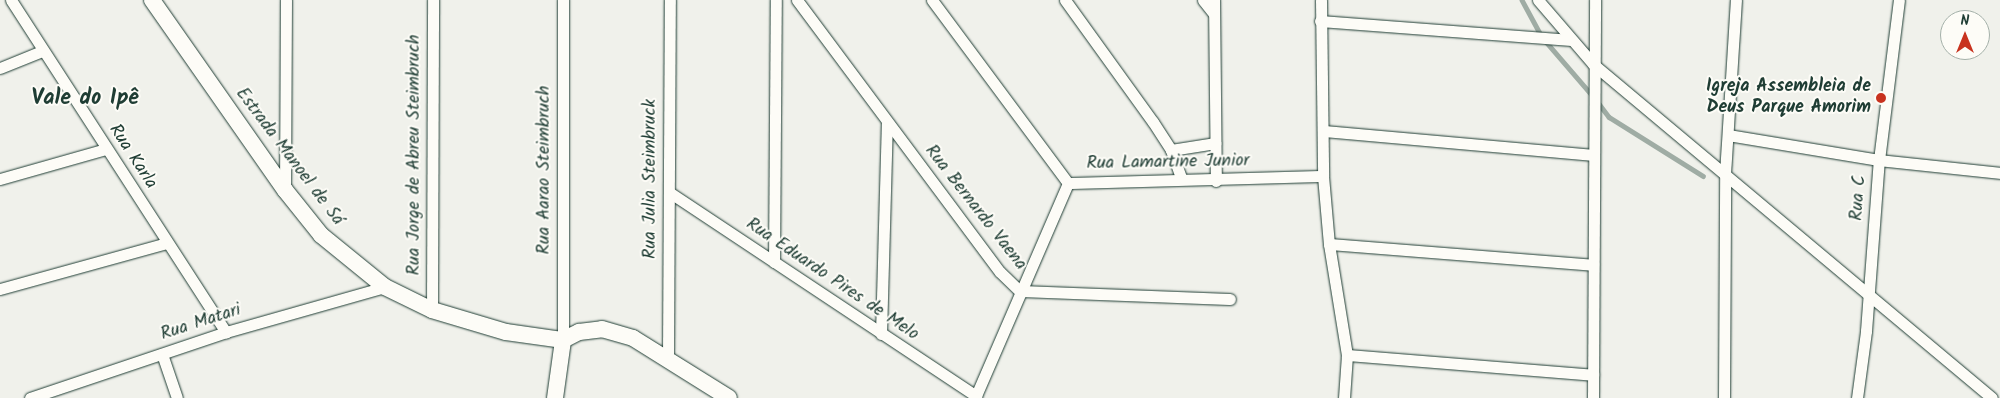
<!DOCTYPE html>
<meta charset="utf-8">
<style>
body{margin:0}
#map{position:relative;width:2000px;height:398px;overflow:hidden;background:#f0f1eb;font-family:Kalam,sans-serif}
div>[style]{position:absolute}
.stream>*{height:4.5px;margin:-2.25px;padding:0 2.25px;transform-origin:2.25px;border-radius:2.25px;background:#9faca4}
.roads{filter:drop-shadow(0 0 1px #1f3d34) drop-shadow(0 0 1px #1f3d34)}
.street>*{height:11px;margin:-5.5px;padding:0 5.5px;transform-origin:5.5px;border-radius:5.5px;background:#fdfcf7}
.secondary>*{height:16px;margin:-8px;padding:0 8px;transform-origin:8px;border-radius:8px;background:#fdfcf7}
.dots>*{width:14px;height:14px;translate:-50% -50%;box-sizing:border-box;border:2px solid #fdfcf7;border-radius:50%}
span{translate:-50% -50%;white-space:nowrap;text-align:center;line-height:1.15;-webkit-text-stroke:4px #fdfcf7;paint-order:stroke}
.poi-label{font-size:18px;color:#1f3d34;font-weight:700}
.right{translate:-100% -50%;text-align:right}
.street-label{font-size:18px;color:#1f3d34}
.district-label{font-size:22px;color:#1f3d34;font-weight:700}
.north{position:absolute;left:1940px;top:10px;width:50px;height:50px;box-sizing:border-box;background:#fdfcf7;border:1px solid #a4b0a9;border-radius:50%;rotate:0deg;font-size:14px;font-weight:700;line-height:20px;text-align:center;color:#1f3d34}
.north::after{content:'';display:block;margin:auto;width:18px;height:22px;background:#c8321e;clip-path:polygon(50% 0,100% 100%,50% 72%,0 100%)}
</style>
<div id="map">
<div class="stream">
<i style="left:1522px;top:0;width:42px;rotate:61.6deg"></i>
<i style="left:1542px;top:37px;width:77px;rotate:49.2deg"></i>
<i style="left:1597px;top:101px;width:20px;rotate:53deg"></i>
<i style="left:1609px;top:117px;width:111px;rotate:32.1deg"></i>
</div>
<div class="roads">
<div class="street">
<i style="left:11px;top:0;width:396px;rotate:57.1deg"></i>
<i style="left:797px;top:0;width:339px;rotate:53.3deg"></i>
<i style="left:1000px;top:272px;width:28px;rotate:44deg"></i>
<i style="left:1020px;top:291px;width:210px;rotate:2.2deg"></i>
<i style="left:932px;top:0;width:228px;rotate:53.4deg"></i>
<i style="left:1065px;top:0;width:150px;rotate:54.2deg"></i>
<i style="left:1153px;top:122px;width:33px;rotate:57deg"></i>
<i style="left:1171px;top:150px;width:30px;rotate:70deg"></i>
<i style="left:1203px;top:0;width:18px;rotate:52deg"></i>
<i style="left:1214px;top:0;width:181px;rotate:89.4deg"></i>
<i style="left:1321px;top:0;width:176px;rotate:89.3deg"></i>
<i style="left:1323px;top:176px;width:68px;rotate:85deg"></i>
<i style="left:1329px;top:244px;width:112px;rotate:80.8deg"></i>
<i style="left:1347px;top:355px;width:43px;rotate:94deg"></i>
<i style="left:1538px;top:0;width:84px;rotate:49.3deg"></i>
<i style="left:1593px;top:64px;width:520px;rotate:39.93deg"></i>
<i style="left:1320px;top:21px;width:252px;rotate:4.3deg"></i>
<i style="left:0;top:68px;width:45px;rotate:-22deg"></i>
<i style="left:1324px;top:131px;width:271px;rotate:5.1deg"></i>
<i style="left:1728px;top:135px;width:153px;rotate:9.4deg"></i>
<i style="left:1879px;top:160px;width:122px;rotate:6.1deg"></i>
<i style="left:1171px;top:150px;width:45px;rotate:-9deg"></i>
<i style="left:0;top:179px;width:110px;rotate:-15.8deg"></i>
<i style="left:1068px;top:183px;width:255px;rotate:-1.6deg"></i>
<i style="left:285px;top:190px;width:190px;rotate:-89.7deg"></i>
<i style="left:669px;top:192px;width:369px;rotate:33.6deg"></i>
<i style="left:1329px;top:244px;width:265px;rotate:4.5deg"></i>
<i style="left:774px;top:262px;width:262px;rotate:-89.6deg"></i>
<i style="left:0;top:289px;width:173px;rotate:-15.4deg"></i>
<i style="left:432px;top:310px;width:310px;rotate:-89.8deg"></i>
<i style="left:881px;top:334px;width:211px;rotate:-88.4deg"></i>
<i style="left:563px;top:340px;width:340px;rotate:-90deg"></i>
<i style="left:162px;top:354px;width:46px;rotate:71.2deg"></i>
<i style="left:1347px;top:355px;width:247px;rotate:4.6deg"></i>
<i style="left:668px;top:357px;width:357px;rotate:-89.7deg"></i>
<i style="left:30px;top:398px;width:207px;rotate:-18.6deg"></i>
<i style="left:226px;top:332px;width:165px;rotate:-15.8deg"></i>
<i style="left:975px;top:398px;width:234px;rotate:-66.6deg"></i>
<i style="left:1593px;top:398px;width:398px;rotate:-89.7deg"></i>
<i style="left:1724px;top:398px;width:224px;rotate:-89.7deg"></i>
<i style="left:1725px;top:174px;width:174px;rotate:-86.4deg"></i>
<i style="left:1857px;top:398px;width:68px;rotate:-82.3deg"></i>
<i style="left:1866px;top:331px;width:171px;rotate:-85.7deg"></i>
<i style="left:1879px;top:160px;width:161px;rotate:-82.9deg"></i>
</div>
<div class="secondary">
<i style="left:152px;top:0;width:232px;rotate:55deg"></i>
<i style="left:285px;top:190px;width:58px;rotate:51.3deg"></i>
<i style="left:321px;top:235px;width:82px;rotate:39.1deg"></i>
<i style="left:385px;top:287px;width:52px;rotate:26.1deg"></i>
<i style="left:432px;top:310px;width:77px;rotate:16.6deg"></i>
<i style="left:506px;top:332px;width:58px;rotate:8deg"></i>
<i style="left:563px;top:340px;width:18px;rotate:-27deg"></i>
<i style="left:579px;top:332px;width:23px;rotate:-7deg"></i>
<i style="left:602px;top:329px;width:32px;rotate:16deg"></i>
<i style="left:633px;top:338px;width:113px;rotate:32deg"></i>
<i style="left:555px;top:398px;width:59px;rotate:-82.1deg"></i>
</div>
</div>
<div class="dots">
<i style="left:1881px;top:98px;background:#c8321e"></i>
</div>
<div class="poi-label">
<span class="right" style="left:1871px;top:98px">Igreja Assembleia de<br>Deus Parque Amorim</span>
</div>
<div class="street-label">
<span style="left:415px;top:155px;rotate:-90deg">Rua Jorge de Abreu Steimbruch</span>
<span style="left:132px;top:157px;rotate:57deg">Rua Karla</span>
<span style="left:289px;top:157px;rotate:53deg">Estrada Manoel de Sá</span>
<span style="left:1168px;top:163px;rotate:-1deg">Rua Lamartine Junior</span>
<span style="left:545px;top:170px;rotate:-90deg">Rua Aarao Steimbruch</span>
<span style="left:651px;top:179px;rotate:-90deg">Rua Julia Steimbruck</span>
<span style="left:1859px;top:198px;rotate:-86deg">Rua C</span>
<span style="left:975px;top:208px;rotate:52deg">Rua Bernardo Vaena</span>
<span style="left:832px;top:280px;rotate:34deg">Rua Eduardo Pires de Melo</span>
<span style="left:201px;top:323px;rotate:-18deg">Rua Matari</span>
</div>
<div class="district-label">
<span style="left:85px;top:99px">Vale do Ipê</span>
</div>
<div class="north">N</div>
</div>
